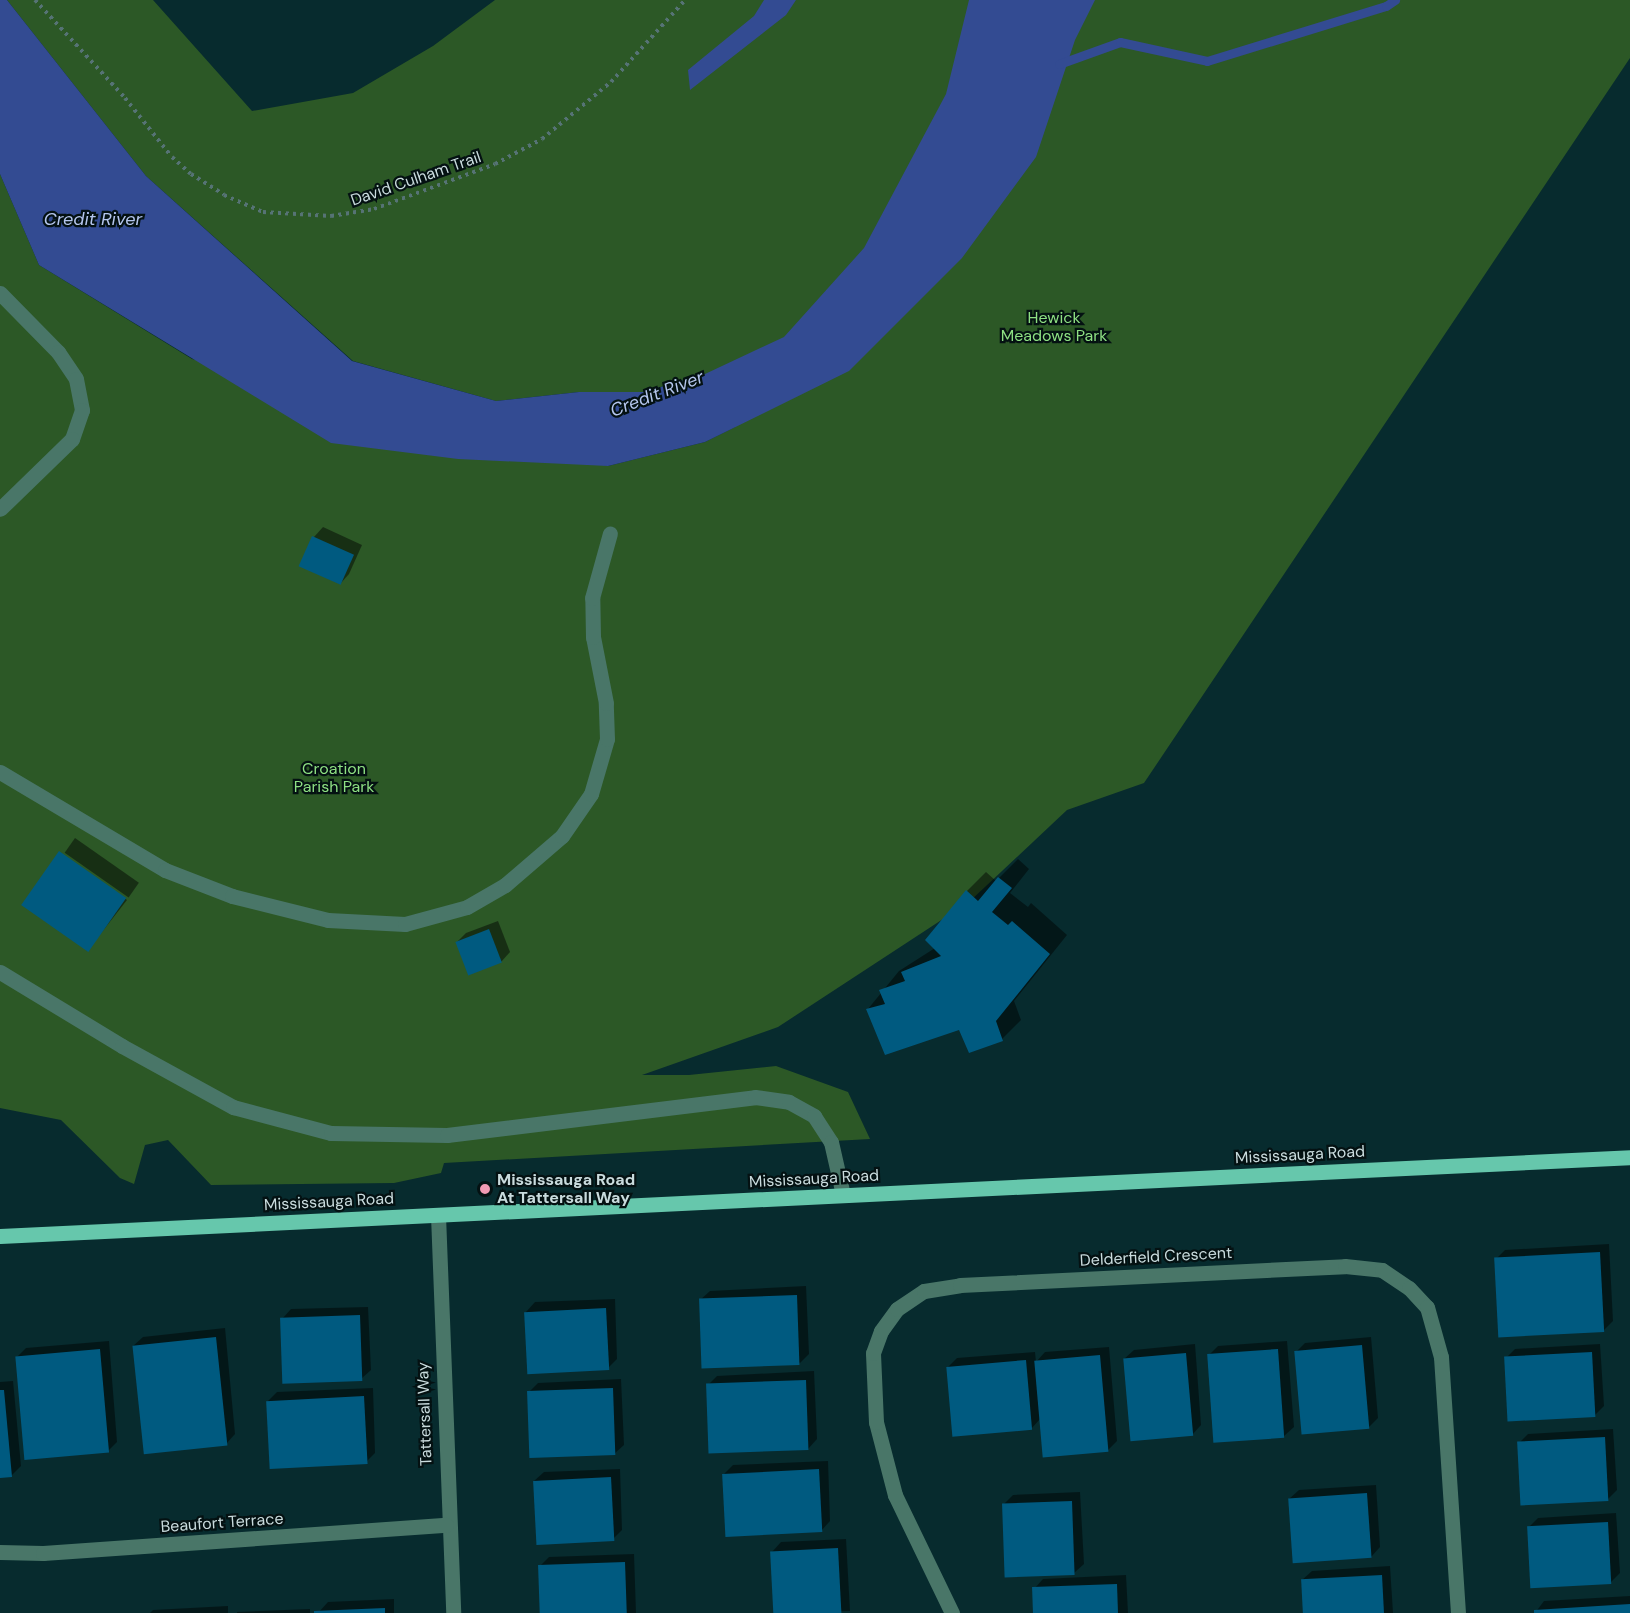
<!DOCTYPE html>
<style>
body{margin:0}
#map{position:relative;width:1630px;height:1613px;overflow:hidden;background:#072b2e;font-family:"DM Sans",sans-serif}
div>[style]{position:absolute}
.green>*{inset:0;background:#2c5826}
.water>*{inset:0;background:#334b92}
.shadow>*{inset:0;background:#0007;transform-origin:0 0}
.stream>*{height:9px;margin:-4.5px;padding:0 4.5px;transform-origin:4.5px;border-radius:4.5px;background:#334b92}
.building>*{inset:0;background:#005a80;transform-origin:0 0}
.path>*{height:4px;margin-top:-2px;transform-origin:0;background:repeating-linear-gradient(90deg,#567375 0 3px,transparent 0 7.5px)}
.minor>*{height:15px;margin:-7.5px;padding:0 7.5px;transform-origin:7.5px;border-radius:7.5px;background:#497668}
.major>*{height:15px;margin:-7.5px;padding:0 7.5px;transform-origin:7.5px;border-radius:7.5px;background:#66c7ac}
.dots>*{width:16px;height:16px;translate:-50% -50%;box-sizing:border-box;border:3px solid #041112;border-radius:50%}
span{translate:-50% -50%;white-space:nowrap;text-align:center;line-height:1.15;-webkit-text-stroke:4.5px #041112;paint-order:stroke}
.street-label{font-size:16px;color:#c9dbdd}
.park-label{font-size:16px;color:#8ee083}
.poi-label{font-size:16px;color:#c9dbdd;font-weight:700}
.left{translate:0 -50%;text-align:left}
.water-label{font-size:18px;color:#b5c6ee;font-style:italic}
</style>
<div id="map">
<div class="green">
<i style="clip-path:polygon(7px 0,153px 0,252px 111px,353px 93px,433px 46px,495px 0,1630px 0,1630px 58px,1144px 783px,1067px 810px,969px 902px,778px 1027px,642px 1075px,689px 1075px,776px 1066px,848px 1092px,870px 1139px,444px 1163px,441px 1173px,394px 1183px,211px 1185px,168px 1140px,145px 1145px,134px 1184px,120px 1178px,61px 1120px,0 1108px,0 174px,39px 265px,192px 359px,608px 466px,705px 442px,735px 427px,705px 374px,644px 392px,579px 392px,496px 401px,353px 361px,146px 176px)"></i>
</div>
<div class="water">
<i style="clip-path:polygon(0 0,7px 0,146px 176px,352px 361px,496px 401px,579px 392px,644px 392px,705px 374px,784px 337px,864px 248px,946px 94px,969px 0,1095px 0,1075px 40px,1036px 157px,962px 258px,849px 371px,705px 442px,608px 466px,458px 459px,331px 443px,39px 265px,0 174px)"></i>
<i style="clip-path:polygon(764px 0,796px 0,786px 15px,690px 90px,688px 70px,754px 16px)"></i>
</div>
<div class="shadow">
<i style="clip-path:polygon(323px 527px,362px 545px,349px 574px,340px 584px,300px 565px,314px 537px)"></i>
<i style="left:75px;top:838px;width:78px;height:18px;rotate:35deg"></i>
<i style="clip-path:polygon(60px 853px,127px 900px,87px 951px)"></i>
<i style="clip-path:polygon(1018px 859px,1029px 869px,1010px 893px,1028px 907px,1031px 903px,1067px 935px,1014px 1001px,1021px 1020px,1002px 1039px,868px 1009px,899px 971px,935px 948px,927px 940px,967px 891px,986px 872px,996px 881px)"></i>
<i style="clip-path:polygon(498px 921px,510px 952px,501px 962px,457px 942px,466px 933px)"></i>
<i style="clip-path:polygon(1609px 1244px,1613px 1321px,1604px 1330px,1495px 1260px,1505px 1250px)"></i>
<i style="clip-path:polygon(806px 1286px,809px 1354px,800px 1363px,700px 1300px,710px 1291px)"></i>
<i style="clip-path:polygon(615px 1299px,617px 1359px,608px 1368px,526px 1312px,535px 1302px)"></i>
<i style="clip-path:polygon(368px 1307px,371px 1370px,361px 1379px,282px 1319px,291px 1309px)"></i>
<i style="clip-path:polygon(225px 1328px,235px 1434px,226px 1444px,133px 1346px,143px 1337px)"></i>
<i style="clip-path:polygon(1371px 1337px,1378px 1418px,1369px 1427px,1296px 1352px,1305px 1343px)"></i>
<i style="clip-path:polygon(109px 1341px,117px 1442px,108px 1451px,17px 1357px,26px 1348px)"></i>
<i style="clip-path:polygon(1287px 1341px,1294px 1427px,1284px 1436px,1208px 1356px,1218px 1346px)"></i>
<i style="clip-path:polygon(1195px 1344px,1201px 1425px,1192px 1435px,1124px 1359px,1134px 1350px)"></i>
<i style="clip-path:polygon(1600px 1344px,1604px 1406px,1595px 1415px,1506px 1358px,1515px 1349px)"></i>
<i style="clip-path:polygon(1109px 1347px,1117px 1441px,1108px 1450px,1040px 1419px,1031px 1429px,947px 1368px,957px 1358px,1035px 1352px,1036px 1362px,1045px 1352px)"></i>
<i style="clip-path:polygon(814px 1371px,817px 1439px,808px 1449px,708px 1385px,717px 1376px)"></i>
<i style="clip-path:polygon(621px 1379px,624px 1445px,614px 1454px,529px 1392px,538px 1383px)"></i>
<i style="clip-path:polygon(13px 1381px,21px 1466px,11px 1476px,0 1477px,0 1382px)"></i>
<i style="clip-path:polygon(373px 1388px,375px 1453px,366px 1462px,268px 1401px,277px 1392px)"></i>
<i style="clip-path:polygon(1613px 1429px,1617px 1490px,1608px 1499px,1519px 1443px,1528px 1434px)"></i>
<i style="clip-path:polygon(828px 1461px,830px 1521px,821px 1531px,723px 1475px,733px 1465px)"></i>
<i style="clip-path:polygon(620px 1469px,622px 1530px,613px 1539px,534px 1481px,544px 1472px)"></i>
<i style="clip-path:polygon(1376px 1485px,1380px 1547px,1371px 1557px,1289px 1499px,1299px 1490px)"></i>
<i style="clip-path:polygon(1080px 1492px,1084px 1564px,1074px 1573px,1004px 1504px,1013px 1495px)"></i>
<i style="clip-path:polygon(1616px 1513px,1620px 1573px,1611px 1582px,1529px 1527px,1538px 1518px)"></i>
<i style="clip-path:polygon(846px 1539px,850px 1611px,775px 1613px,772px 1552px,781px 1542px)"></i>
<i style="clip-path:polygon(634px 1554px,636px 1613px,541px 1613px,539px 1567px,549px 1557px)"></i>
<i style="clip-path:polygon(1390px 1566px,1393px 1613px,1304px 1613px,1302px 1580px,1312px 1571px)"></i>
<i style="clip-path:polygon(1126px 1575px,1128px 1613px,1035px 1613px,1034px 1589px,1043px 1579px)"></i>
<i style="clip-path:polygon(1630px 1596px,1630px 1613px,1535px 1613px,1544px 1601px)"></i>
<i style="clip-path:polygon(394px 1599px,394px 1613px,318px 1613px,328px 1602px)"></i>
<i style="clip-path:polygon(228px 1606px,228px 1613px,150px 1613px,153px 1610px)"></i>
<i style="clip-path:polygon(310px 1609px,310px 1613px,237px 1613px,237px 1612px)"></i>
</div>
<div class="stream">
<i style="left:1059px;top:64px;width:65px;rotate:-19.8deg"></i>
<i style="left:1120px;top:42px;width:89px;rotate:12.3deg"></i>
<i style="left:1207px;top:61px;width:187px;rotate:-17.1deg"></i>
<i style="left:1386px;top:6px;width:11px;rotate:-34deg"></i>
</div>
<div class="building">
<i style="left:312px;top:536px;width:46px;height:33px;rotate:24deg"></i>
<i style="left:59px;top:851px;width:82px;height:66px;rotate:35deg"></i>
<i style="clip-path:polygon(998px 877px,1012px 888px,992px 912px,1008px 925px,1012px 921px,1050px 954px,996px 1021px,1003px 1041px,969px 1053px,959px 1030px,885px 1055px,866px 1009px,885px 1004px,879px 990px,905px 981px,901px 972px,941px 956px,925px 940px,966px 890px,978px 901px)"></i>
<i style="left:489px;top:929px;width:36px;height:36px;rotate:69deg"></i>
<i style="left:1600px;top:1252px;width:80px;height:106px;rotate:87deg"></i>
<i style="left:797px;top:1295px;width:70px;height:98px;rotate:88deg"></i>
<i style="left:606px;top:1308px;width:62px;height:82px;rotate:87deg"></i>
<i style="left:360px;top:1315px;width:66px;height:80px;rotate:88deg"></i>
<i style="left:216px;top:1337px;width:109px;height:84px;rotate:84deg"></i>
<i style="left:1362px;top:1345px;width:84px;height:68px;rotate:85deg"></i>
<i style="left:100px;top:1349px;width:104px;height:85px;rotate:85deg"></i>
<i style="left:1278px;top:1349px;width:89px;height:71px;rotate:86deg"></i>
<i style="left:1592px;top:1352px;width:65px;height:88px;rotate:87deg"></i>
<i style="left:1186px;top:1353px;width:83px;height:63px;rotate:85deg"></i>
<i style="left:1100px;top:1355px;width:97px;height:66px;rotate:85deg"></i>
<i style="left:1026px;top:1360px;width:70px;height:80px;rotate:85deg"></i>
<i style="left:806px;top:1380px;width:70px;height:100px;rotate:88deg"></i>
<i style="left:613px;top:1388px;width:67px;height:86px;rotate:88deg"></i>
<i style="clip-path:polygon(0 1390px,4px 1390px,12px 1477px,0 1478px)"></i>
<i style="left:364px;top:1396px;width:68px;height:98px;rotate:87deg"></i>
<i style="left:1605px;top:1437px;width:64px;height:88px;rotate:87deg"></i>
<i style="left:819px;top:1469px;width:63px;height:97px;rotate:87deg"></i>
<i style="left:611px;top:1477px;width:64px;height:78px;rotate:87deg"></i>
<i style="left:1367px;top:1493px;width:65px;height:79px;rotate:86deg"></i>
<i style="left:1072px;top:1501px;width:74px;height:70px;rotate:88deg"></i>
<i style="left:1608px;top:1522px;width:62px;height:81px;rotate:87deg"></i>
<i style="left:838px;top:1548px;width:65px;height:68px;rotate:87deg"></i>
<i style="left:625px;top:1562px;width:51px;height:87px;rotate:88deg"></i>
<i style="left:1382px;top:1575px;width:38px;height:81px;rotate:87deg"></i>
<i style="left:1117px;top:1584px;width:29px;height:85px;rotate:88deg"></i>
<i style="clip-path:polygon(1630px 1604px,1630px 1613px,1534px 1613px,1534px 1610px)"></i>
<i style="clip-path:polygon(385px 1608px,385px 1613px,314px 1613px,314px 1611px)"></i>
</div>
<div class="path">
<i style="left:35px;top:0;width:133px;rotate:47.4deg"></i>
<i style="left:125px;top:98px;width:75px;rotate:51.5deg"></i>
<i style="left:172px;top:157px;width:25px;rotate:42deg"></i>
<i style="left:191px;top:174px;width:39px;rotate:32deg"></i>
<i style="left:224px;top:195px;width:43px;rotate:23.6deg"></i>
<i style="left:263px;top:212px;width:68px;rotate:3.4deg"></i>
<i style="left:331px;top:216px;width:44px;rotate:-9.2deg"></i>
<i style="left:374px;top:209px;width:129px;rotate:-20.4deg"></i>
<i style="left:495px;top:164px;width:53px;rotate:-28deg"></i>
<i style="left:542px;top:139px;width:89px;rotate:-39.6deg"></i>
<i style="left:611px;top:82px;width:110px;rotate:-47.9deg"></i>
</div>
<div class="minor">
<i style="left:0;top:293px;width:83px;rotate:45.5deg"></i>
<i style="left:58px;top:352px;width:32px;rotate:56deg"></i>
<i style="left:76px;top:379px;width:32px;rotate:79deg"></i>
<i style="left:82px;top:410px;width:31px;rotate:109deg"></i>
<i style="left:72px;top:439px;width:100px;rotate:135.8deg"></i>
<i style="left:0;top:772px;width:192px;rotate:30.7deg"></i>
<i style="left:165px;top:870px;width:72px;rotate:21.2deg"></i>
<i style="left:232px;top:896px;width:99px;rotate:14deg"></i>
<i style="left:328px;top:920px;width:77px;rotate:3deg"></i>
<i style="left:405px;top:924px;width:64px;rotate:-15.3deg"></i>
<i style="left:467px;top:907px;width:44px;rotate:-30.1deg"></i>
<i style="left:505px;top:885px;width:75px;rotate:-40.7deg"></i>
<i style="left:562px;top:836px;width:51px;rotate:-55.4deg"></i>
<i style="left:591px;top:794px;width:57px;rotate:-73.8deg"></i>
<i style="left:607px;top:739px;width:36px;rotate:-92deg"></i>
<i style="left:606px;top:703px;width:67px;rotate:-101.1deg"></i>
<i style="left:593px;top:637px;width:39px;rotate:-91deg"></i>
<i style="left:592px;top:598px;width:67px;rotate:-74.5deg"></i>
<i style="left:0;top:972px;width:143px;rotate:31.2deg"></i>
<i style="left:122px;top:1046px;width:127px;rotate:28.8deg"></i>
<i style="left:233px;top:1107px;width:101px;rotate:14.9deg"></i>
<i style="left:331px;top:1133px;width:116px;rotate:1deg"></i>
<i style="left:447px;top:1135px;width:310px;rotate:-7deg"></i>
<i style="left:755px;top:1097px;width:34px;rotate:8deg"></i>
<i style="left:789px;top:1102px;width:29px;rotate:29deg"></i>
<i style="left:814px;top:1116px;width:31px;rotate:57deg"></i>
<i style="left:831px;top:1142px;width:54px;rotate:77.2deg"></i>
<i style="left:438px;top:1215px;width:398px;rotate:87.8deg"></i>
<i style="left:0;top:1552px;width:43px;rotate:1.3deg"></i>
<i style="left:43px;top:1553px;width:404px;rotate:-4deg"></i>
<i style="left:952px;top:1613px;width:131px;rotate:-115.8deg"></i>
<i style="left:895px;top:1495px;width:75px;rotate:-104.6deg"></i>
<i style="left:876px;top:1422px;width:69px;rotate:-92.5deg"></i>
<i style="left:873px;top:1353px;width:23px;rotate:-70deg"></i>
<i style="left:881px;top:1331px;width:27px;rotate:-54deg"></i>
<i style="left:897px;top:1309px;width:32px;rotate:-34deg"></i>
<i style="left:924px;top:1291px;width:36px;rotate:-9deg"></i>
<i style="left:960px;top:1285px;width:385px;rotate:-2.8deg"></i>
<i style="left:1345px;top:1266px;width:37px;rotate:6deg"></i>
<i style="left:1382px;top:1270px;width:32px;rotate:34deg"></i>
<i style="left:1409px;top:1288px;width:26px;rotate:47deg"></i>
<i style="left:1427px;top:1307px;width:52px;rotate:74.4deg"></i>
<i style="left:1441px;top:1357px;width:257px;rotate:86.2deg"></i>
</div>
<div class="major">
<i style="left:0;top:1236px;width:1632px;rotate:-2.77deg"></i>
</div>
<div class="dots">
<i style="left:485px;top:1189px;background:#f19ab3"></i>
</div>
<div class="street-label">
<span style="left:416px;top:179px;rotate:-19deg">David Culham Trail</span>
<span style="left:1300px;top:1155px;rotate:-3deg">Mississauga Road</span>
<span style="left:814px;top:1179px;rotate:-3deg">Mississauga Road</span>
<span style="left:329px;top:1202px;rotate:-3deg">Mississauga Road</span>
<span style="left:1156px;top:1257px;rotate:-3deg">Delderfield Crescent</span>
<span style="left:425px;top:1414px;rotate:-92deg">Tattersall Way</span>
<span style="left:222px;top:1523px;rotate:-4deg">Beaufort Terrace</span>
</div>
<div class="park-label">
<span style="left:1054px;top:327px">Hewick<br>Meadows Park</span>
<span style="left:334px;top:778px">Croation<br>Parish Park</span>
</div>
<div class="poi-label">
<span class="left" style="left:497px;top:1189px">Mississauga Road<br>At Tattersall Way</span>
</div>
<div class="water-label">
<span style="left:93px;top:219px">Credit River</span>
<span style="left:657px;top:394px;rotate:-21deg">Credit River</span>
</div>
</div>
